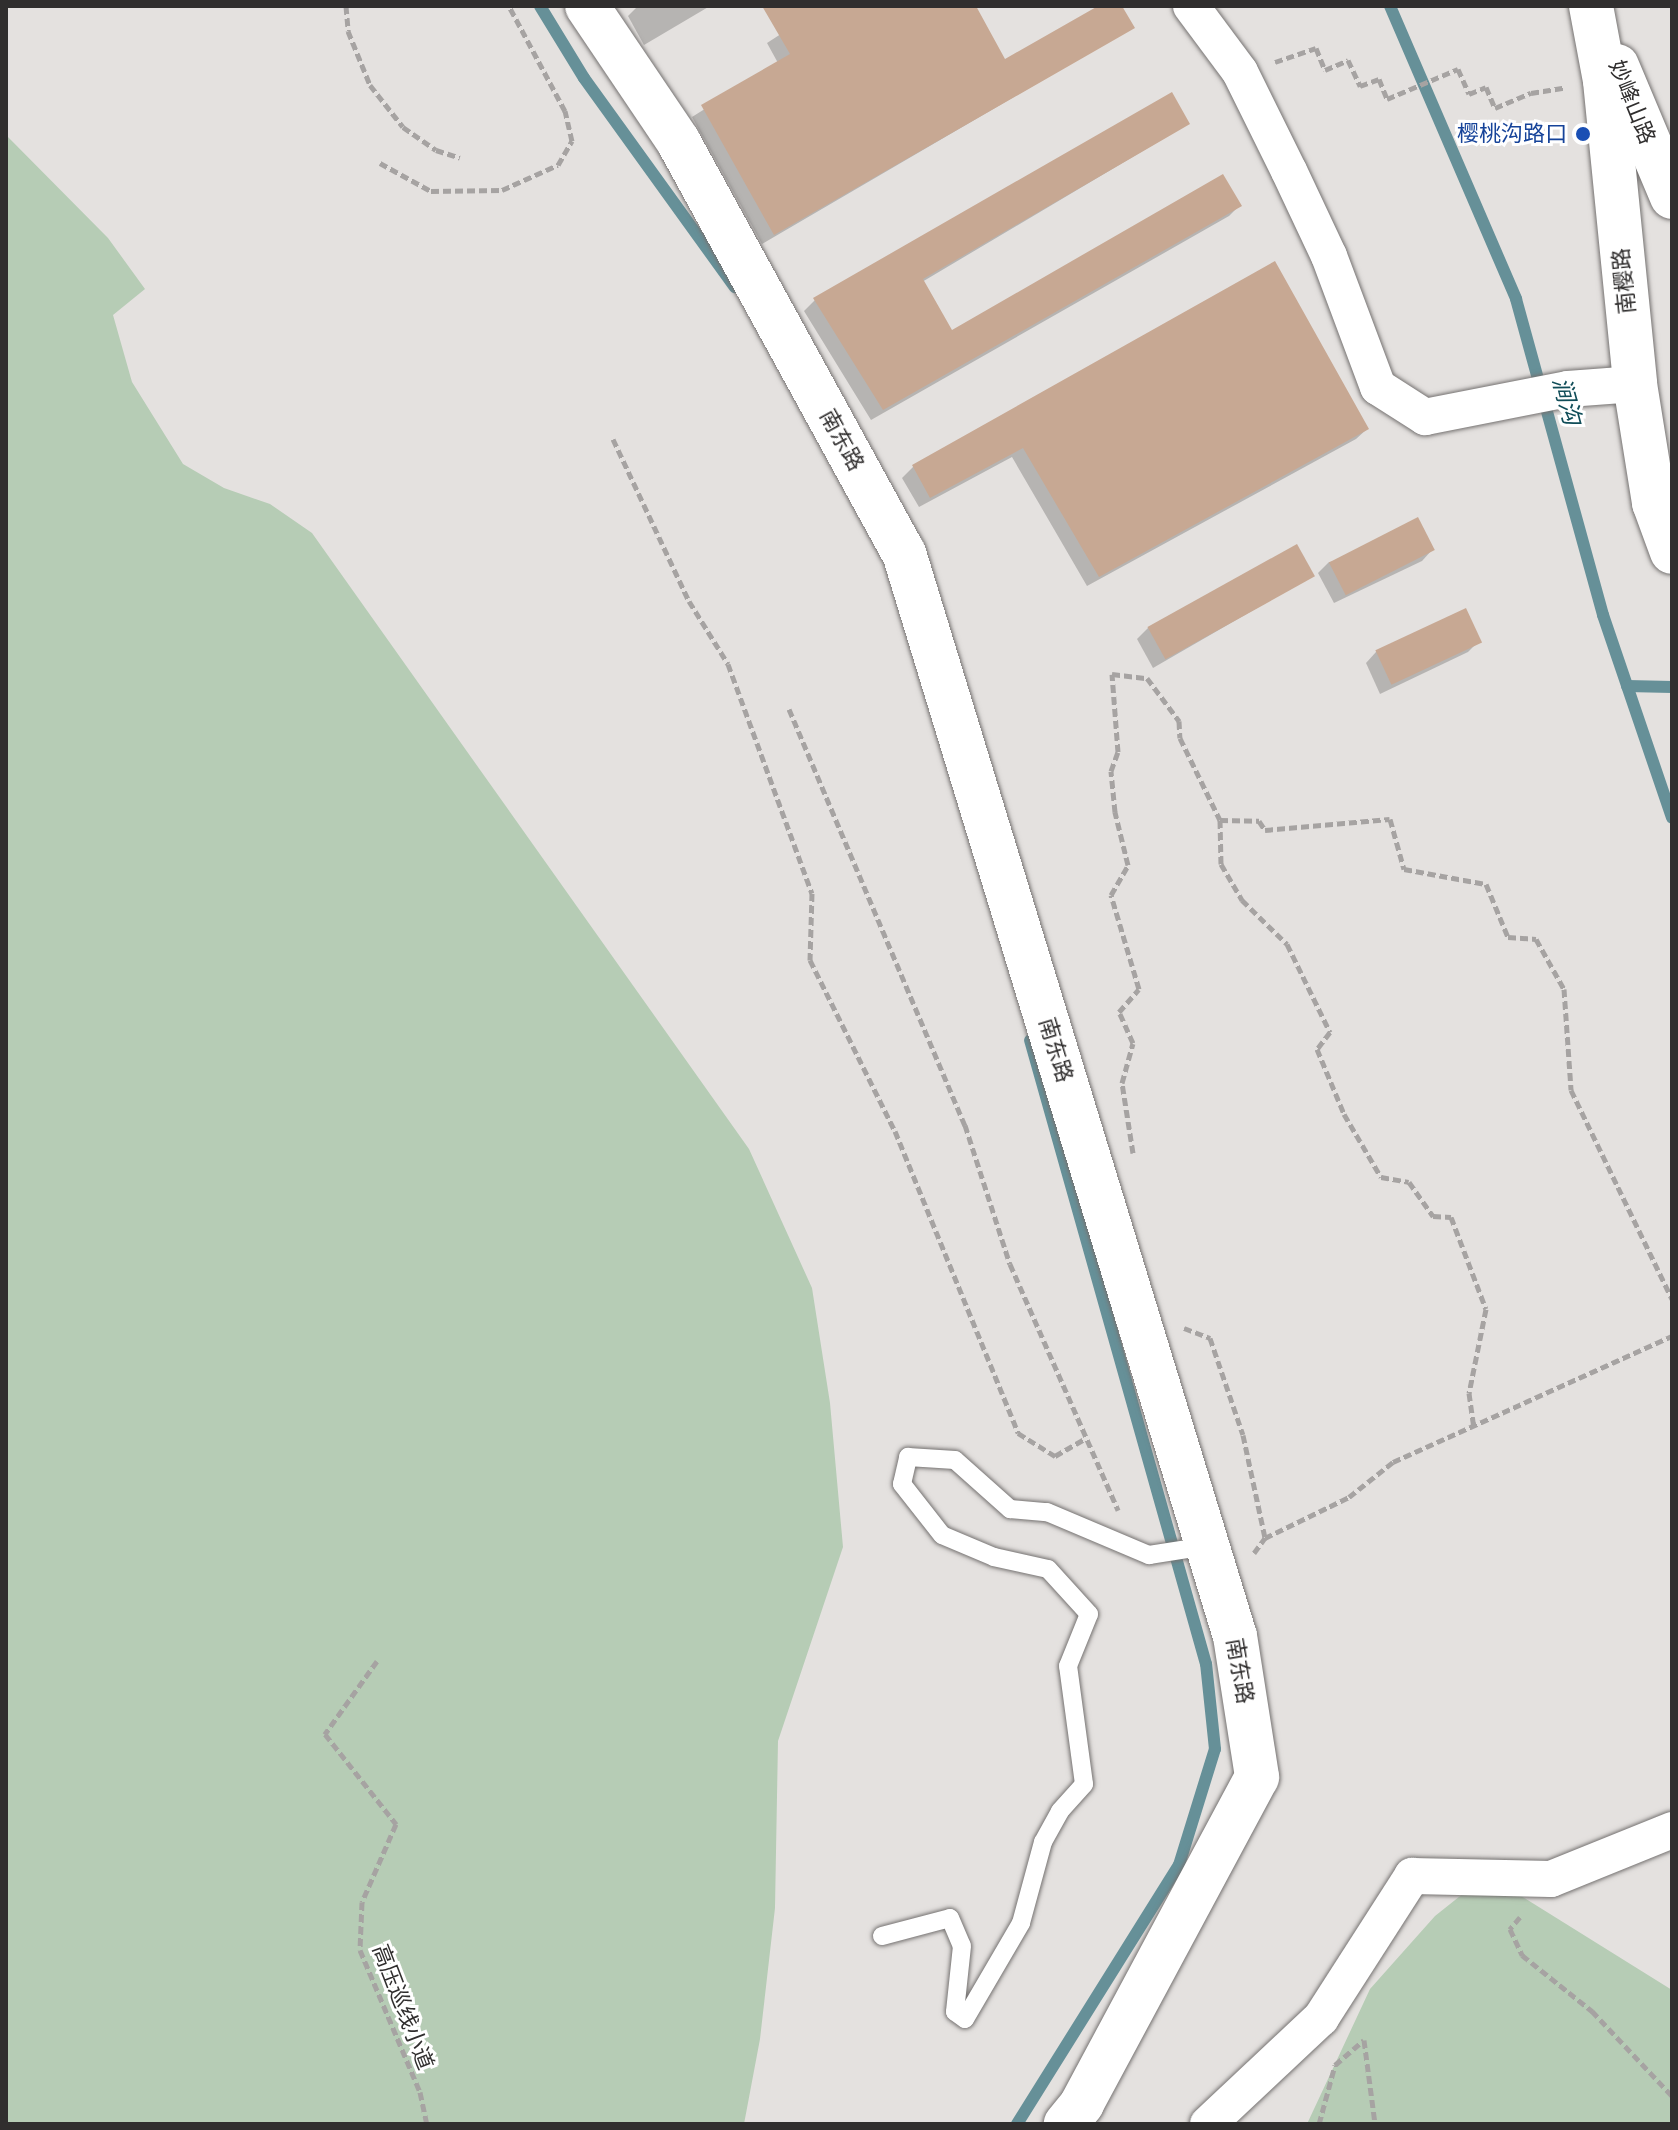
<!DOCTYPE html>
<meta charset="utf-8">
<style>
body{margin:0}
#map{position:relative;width:1678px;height:2130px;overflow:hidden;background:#e4e1df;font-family:Figtree,"Noto Sans SC",sans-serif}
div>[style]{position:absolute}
.green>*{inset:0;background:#b6ccb5}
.shadow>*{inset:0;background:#0003}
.stream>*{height:12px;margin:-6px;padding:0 6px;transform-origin:6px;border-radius:6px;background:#669098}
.building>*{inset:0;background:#c7a893;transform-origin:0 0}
.path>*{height:5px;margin-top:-2.5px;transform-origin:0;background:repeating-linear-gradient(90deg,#a6a3a2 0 8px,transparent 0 12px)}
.roads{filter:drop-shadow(0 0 2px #757271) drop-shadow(0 0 2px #757271)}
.service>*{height:18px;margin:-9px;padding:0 9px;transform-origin:9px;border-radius:9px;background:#fff}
.minor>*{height:36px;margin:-18px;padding:0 18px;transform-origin:18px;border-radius:18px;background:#fff}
.tertiary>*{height:44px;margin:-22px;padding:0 22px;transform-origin:22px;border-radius:22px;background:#fff}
.dots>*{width:22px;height:22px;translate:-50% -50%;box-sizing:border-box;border:4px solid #fff;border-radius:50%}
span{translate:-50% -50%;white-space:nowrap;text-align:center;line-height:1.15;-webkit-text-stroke:6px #fff;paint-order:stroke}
.street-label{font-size:22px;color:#302e2e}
.transit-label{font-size:22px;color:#164399}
.right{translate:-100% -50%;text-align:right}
.water-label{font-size:24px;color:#104d58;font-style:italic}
.frame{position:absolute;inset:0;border:8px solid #302e2e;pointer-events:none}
</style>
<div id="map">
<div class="green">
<i style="clip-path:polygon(6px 135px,108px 238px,145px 289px,113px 315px,132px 382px,183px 464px,224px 488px,270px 504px,312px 533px,749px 1149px,812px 1288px,830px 1403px,843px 1547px,778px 1741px,775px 1908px,760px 2039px,744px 2124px,6px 2124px)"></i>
<i style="clip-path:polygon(1494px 1869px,1521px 1896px,1672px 1990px,1672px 2124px,1307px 2124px,1370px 1989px,1435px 1916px)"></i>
</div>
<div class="shadow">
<i style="clip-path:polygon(638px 6px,710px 6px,644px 45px,628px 16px)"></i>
<i style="clip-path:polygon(824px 6px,974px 6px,1004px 61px,1102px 6px,1119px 6px,1132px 28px,762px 244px,692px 117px,778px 63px,767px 43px)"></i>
<i style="clip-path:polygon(1188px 124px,922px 282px,951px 333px,1239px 206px,1229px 216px,871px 420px,804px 311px,815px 300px)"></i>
<i style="clip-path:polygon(1274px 264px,1367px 429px,1356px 439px,1087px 586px,1012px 457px,919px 507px,902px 478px,913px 467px)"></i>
<i style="clip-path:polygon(1432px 550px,1422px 561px,1334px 603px,1318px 573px,1329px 562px)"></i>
<i style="clip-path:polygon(1312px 576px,1153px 668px,1137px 639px,1148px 628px)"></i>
<i style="clip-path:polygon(1479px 641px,1468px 652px,1380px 694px,1366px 663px,1376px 652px)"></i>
</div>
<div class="stream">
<i style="left:540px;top:6px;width:84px;rotate:58.6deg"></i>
<i style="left:584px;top:78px;width:258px;rotate:54.2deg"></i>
<i style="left:1390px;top:6px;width:319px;rotate:66.7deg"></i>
<i style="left:1516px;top:299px;width:328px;rotate:74.6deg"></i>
<i style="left:1603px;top:615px;width:214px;rotate:71.2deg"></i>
<i style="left:1627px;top:686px;width:45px;rotate:1.3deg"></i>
<i style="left:1017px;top:2124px;width:305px;rotate:-58deg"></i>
<i style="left:1179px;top:1865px;width:121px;rotate:-72.8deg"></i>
<i style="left:1215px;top:1749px;width:85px;rotate:-96deg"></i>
<i style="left:1206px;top:1664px;width:648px;rotate:-105.75deg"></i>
</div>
<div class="building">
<i style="clip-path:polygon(762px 6px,976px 6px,1005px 59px,1098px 6px,1122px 6px,1135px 28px,774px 235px,701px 105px,790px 54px)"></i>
<i style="clip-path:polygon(1172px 92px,1190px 124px,923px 279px,952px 330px,1223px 174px,1242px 206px,883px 410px,813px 298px)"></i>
<i style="clip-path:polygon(1275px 261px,1369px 429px,1099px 577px,1023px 448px,930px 498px,912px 465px)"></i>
<i style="left:1418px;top:517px;width:37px;height:100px;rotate:63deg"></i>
<i style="left:1297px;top:544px;width:37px;height:171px;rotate:61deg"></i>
<i style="left:1466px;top:608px;width:38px;height:100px;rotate:65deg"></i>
</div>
<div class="path">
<i style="left:346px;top:6px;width:25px;rotate:85deg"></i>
<i style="left:348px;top:31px;width:58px;rotate:67.8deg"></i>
<i style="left:370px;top:85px;width:53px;rotate:51.8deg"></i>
<i style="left:403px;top:127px;width:40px;rotate:34.9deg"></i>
<i style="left:436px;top:150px;width:25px;rotate:18deg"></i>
<i style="left:1275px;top:62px;width:43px;rotate:-18.9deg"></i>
<i style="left:1316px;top:48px;width:24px;rotate:68deg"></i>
<i style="left:1325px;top:70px;width:25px;rotate:-23deg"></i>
<i style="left:1348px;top:60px;width:29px;rotate:65deg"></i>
<i style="left:1360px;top:86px;width:20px;rotate:-20deg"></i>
<i style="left:1379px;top:79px;width:22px;rotate:68deg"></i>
<i style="left:1387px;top:99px;width:77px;rotate:-22.9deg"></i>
<i style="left:1458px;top:69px;width:27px;rotate:66deg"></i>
<i style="left:1469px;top:94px;width:18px;rotate:-22deg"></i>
<i style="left:1486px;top:87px;width:23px;rotate:67deg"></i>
<i style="left:1495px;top:108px;width:39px;rotate:-23deg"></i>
<i style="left:1531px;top:93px;width:33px;rotate:-9deg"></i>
<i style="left:380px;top:163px;width:58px;rotate:28.8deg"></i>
<i style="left:431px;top:191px;width:71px;rotate:-0.8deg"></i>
<i style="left:502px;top:190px;width:61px;rotate:-24.1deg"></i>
<i style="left:558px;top:165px;width:28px;rotate:-60deg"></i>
<i style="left:572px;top:141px;width:31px;rotate:-103deg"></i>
<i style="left:565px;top:111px;width:119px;rotate:-118.1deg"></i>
<i style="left:613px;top:439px;width:179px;rotate:64.9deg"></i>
<i style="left:689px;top:601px;width:74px;rotate:58.2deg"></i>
<i style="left:728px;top:664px;width:244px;rotate:69.9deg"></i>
<i style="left:812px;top:893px;width:67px;rotate:91.7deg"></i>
<i style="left:810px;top:960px;width:191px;rotate:63.6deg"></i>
<i style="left:895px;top:1131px;width:326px;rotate:67.8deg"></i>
<i style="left:1018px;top:1433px;width:44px;rotate:31.9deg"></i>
<i style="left:1055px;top:1456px;width:34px;rotate:-30deg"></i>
<i style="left:789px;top:709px;width:452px;rotate:67.1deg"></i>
<i style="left:965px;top:1125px;width:146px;rotate:72.1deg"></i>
<i style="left:1010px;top:1264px;width:269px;rotate:66.3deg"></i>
<i style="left:1220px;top:820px;width:39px;rotate:1deg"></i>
<i style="left:1259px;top:821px;width:11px;rotate:56deg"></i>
<i style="left:1265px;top:830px;width:125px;rotate:-5deg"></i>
<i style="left:1390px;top:819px;width:52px;rotate:74.4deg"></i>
<i style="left:1404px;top:869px;width:83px;rotate:10.4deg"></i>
<i style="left:1486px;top:884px;width:57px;rotate:67.5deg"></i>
<i style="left:1508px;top:937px;width:28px;rotate:4deg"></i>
<i style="left:1536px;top:939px;width:57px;rotate:60.8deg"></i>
<i style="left:1564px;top:989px;width:101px;rotate:86deg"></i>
<i style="left:1571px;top:1090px;width:232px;rotate:64.2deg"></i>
<i style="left:1133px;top:1153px;width:71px;rotate:-98.9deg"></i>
<i style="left:1122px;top:1083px;width:41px;rotate:-74.6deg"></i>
<i style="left:1133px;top:1043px;width:34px;rotate:-114deg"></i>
<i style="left:1119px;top:1012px;width:30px;rotate:-49deg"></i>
<i style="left:1139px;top:989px;width:98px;rotate:-106.6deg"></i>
<i style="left:1111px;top:895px;width:34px;rotate:-60deg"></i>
<i style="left:1128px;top:865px;width:55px;rotate:-103.8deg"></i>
<i style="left:1115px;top:812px;width:41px;rotate:-95.6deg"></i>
<i style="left:1111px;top:771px;width:20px;rotate:-70deg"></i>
<i style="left:1118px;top:752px;width:78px;rotate:-94.4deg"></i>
<i style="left:1112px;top:674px;width:35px;rotate:7deg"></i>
<i style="left:1147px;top:678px;width:54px;rotate:53.3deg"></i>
<i style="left:1179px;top:721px;width:17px;rotate:87deg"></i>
<i style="left:1180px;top:738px;width:91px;rotate:64deg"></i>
<i style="left:1220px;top:820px;width:44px;rotate:88.7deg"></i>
<i style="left:1221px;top:864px;width:42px;rotate:59.7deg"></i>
<i style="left:1242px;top:900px;width:63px;rotate:44.4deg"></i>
<i style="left:1287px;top:944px;width:98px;rotate:64deg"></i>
<i style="left:1330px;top:1032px;width:21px;rotate:127deg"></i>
<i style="left:1317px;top:1049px;width:70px;rotate:67.4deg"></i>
<i style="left:1344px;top:1114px;width:73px;rotate:59.6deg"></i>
<i style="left:1381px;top:1177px;width:28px;rotate:10deg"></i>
<i style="left:1409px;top:1182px;width:42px;rotate:54.8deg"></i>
<i style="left:1433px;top:1216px;width:18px;rotate:3deg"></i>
<i style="left:1451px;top:1217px;width:98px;rotate:69.2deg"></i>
<i style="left:1486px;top:1309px;width:86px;rotate:101.4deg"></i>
<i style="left:1469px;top:1393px;width:34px;rotate:82deg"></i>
<i style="left:1184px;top:1328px;width:28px;rotate:21deg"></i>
<i style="left:1210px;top:1338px;width:102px;rotate:71.2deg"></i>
<i style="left:1243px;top:1435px;width:105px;rotate:77.9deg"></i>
<i style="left:1254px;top:1553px;width:19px;rotate:-54deg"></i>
<i style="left:1265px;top:1538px;width:93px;rotate:-26deg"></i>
<i style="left:1349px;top:1497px;width:56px;rotate:-38.5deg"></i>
<i style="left:1393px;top:1462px;width:306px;rotate:-24.3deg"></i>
<i style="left:377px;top:1661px;width:90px;rotate:125.5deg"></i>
<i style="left:325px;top:1734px;width:115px;rotate:51.7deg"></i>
<i style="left:396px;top:1824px;width:85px;rotate:113.6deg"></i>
<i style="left:362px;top:1902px;width:48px;rotate:92.4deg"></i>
<i style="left:360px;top:1950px;width:154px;rotate:67.1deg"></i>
<i style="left:420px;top:2092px;width:33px;rotate:78deg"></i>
<i style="left:1520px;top:1917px;width:16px;rotate:130deg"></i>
<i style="left:1510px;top:1929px;width:29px;rotate:65deg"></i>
<i style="left:1522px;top:1955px;width:90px;rotate:38.7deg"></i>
<i style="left:1592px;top:2011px;width:117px;rotate:46.7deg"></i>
<i style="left:1319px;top:2124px;width:61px;rotate:-74.8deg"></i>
<i style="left:1335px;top:2065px;width:38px;rotate:-41deg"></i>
<i style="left:1364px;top:2040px;width:85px;rotate:82.5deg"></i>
</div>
<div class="roads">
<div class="service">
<i style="left:882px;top:1936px;width:70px;rotate:-14.8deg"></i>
<i style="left:950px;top:1918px;width:30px;rotate:67deg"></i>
<i style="left:962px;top:1946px;width:66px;rotate:96.1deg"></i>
<i style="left:955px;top:2012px;width:12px;rotate:35deg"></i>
<i style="left:965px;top:2019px;width:111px;rotate:-59.7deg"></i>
<i style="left:1021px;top:1923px;width:84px;rotate:-74.8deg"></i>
<i style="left:1043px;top:1842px;width:35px;rotate:-61deg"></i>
<i style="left:1060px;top:1811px;width:36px;rotate:-48deg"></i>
<i style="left:1084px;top:1784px;width:119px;rotate:-97.7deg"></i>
<i style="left:1068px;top:1666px;width:56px;rotate:-68deg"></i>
<i style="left:1089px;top:1614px;width:61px;rotate:-132.3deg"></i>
<i style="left:1048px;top:1569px;width:55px;rotate:-167.5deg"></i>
<i style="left:994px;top:1557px;width:56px;rotate:-157.1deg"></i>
<i style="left:942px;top:1535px;width:65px;rotate:-128.1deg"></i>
<i style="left:902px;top:1484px;width:28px;rotate:-77deg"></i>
<i style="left:908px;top:1457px;width:47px;rotate:3.7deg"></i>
<i style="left:955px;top:1460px;width:74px;rotate:41.7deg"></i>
<i style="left:1010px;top:1509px;width:37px;rotate:5deg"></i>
<i style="left:1047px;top:1512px;width:111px;rotate:22.9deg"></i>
<i style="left:1149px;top:1555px;width:59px;rotate:-8.8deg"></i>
</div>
<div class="minor">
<i style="left:1191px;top:6px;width:82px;rotate:53.4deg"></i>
<i style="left:1240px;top:72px;width:110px;rotate:63.7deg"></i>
<i style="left:1289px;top:171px;width:94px;rotate:64.8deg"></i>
<i style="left:1329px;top:256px;width:140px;rotate:69.5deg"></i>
<i style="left:1378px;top:387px;width:56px;rotate:32.6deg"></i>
<i style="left:1425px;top:417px;width:146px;rotate:-11.1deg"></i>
<i style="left:1568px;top:389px;width:67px;rotate:-4.3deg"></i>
<i style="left:1208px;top:2124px;width:155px;rotate:-43.2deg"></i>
<i style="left:1321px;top:2018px;width:169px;rotate:-57.3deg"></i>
<i style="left:1412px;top:1876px;width:139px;rotate:1.2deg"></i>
<i style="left:1551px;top:1879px;width:131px;rotate:-22deg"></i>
</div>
<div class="tertiary">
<i style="left:587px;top:6px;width:163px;rotate:56deg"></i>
<i style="left:678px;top:141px;width:470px;rotate:61.3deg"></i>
<i style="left:904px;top:553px;width:1132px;rotate:73.01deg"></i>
<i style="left:1235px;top:1636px;width:143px;rotate:81.1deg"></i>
<i style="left:1257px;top:1777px;width:371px;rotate:118.2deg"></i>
<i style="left:1082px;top:2104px;width:26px;rotate:129deg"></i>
<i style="left:1591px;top:6px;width:76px;rotate:79.4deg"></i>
<i style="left:1605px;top:81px;width:304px;rotate:84.3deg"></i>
<i style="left:1635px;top:384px;width:121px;rotate:80.9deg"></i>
<i style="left:1654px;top:503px;width:52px;rotate:69.8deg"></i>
<i style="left:1617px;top:66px;width:142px;rotate:67.2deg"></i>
</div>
</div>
<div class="dots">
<i style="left:1583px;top:134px;background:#1a4fb4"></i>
</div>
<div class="street-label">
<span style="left:1632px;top:102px;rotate:68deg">妙峰山路</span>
<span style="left:1624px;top:281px;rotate:-96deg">南樱路</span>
<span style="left:842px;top:440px;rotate:61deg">南东路</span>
<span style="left:1056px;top:1050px;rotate:73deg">南东路</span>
<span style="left:1240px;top:1671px;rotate:80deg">南东路</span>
<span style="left:403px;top:2007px;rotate:69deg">高压巡线小道</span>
</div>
<div class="transit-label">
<span class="right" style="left:1567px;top:134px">樱桃沟路口</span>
</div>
<div class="water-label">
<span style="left:1567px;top:401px;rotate:75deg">涧沟</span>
</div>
<div class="frame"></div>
</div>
